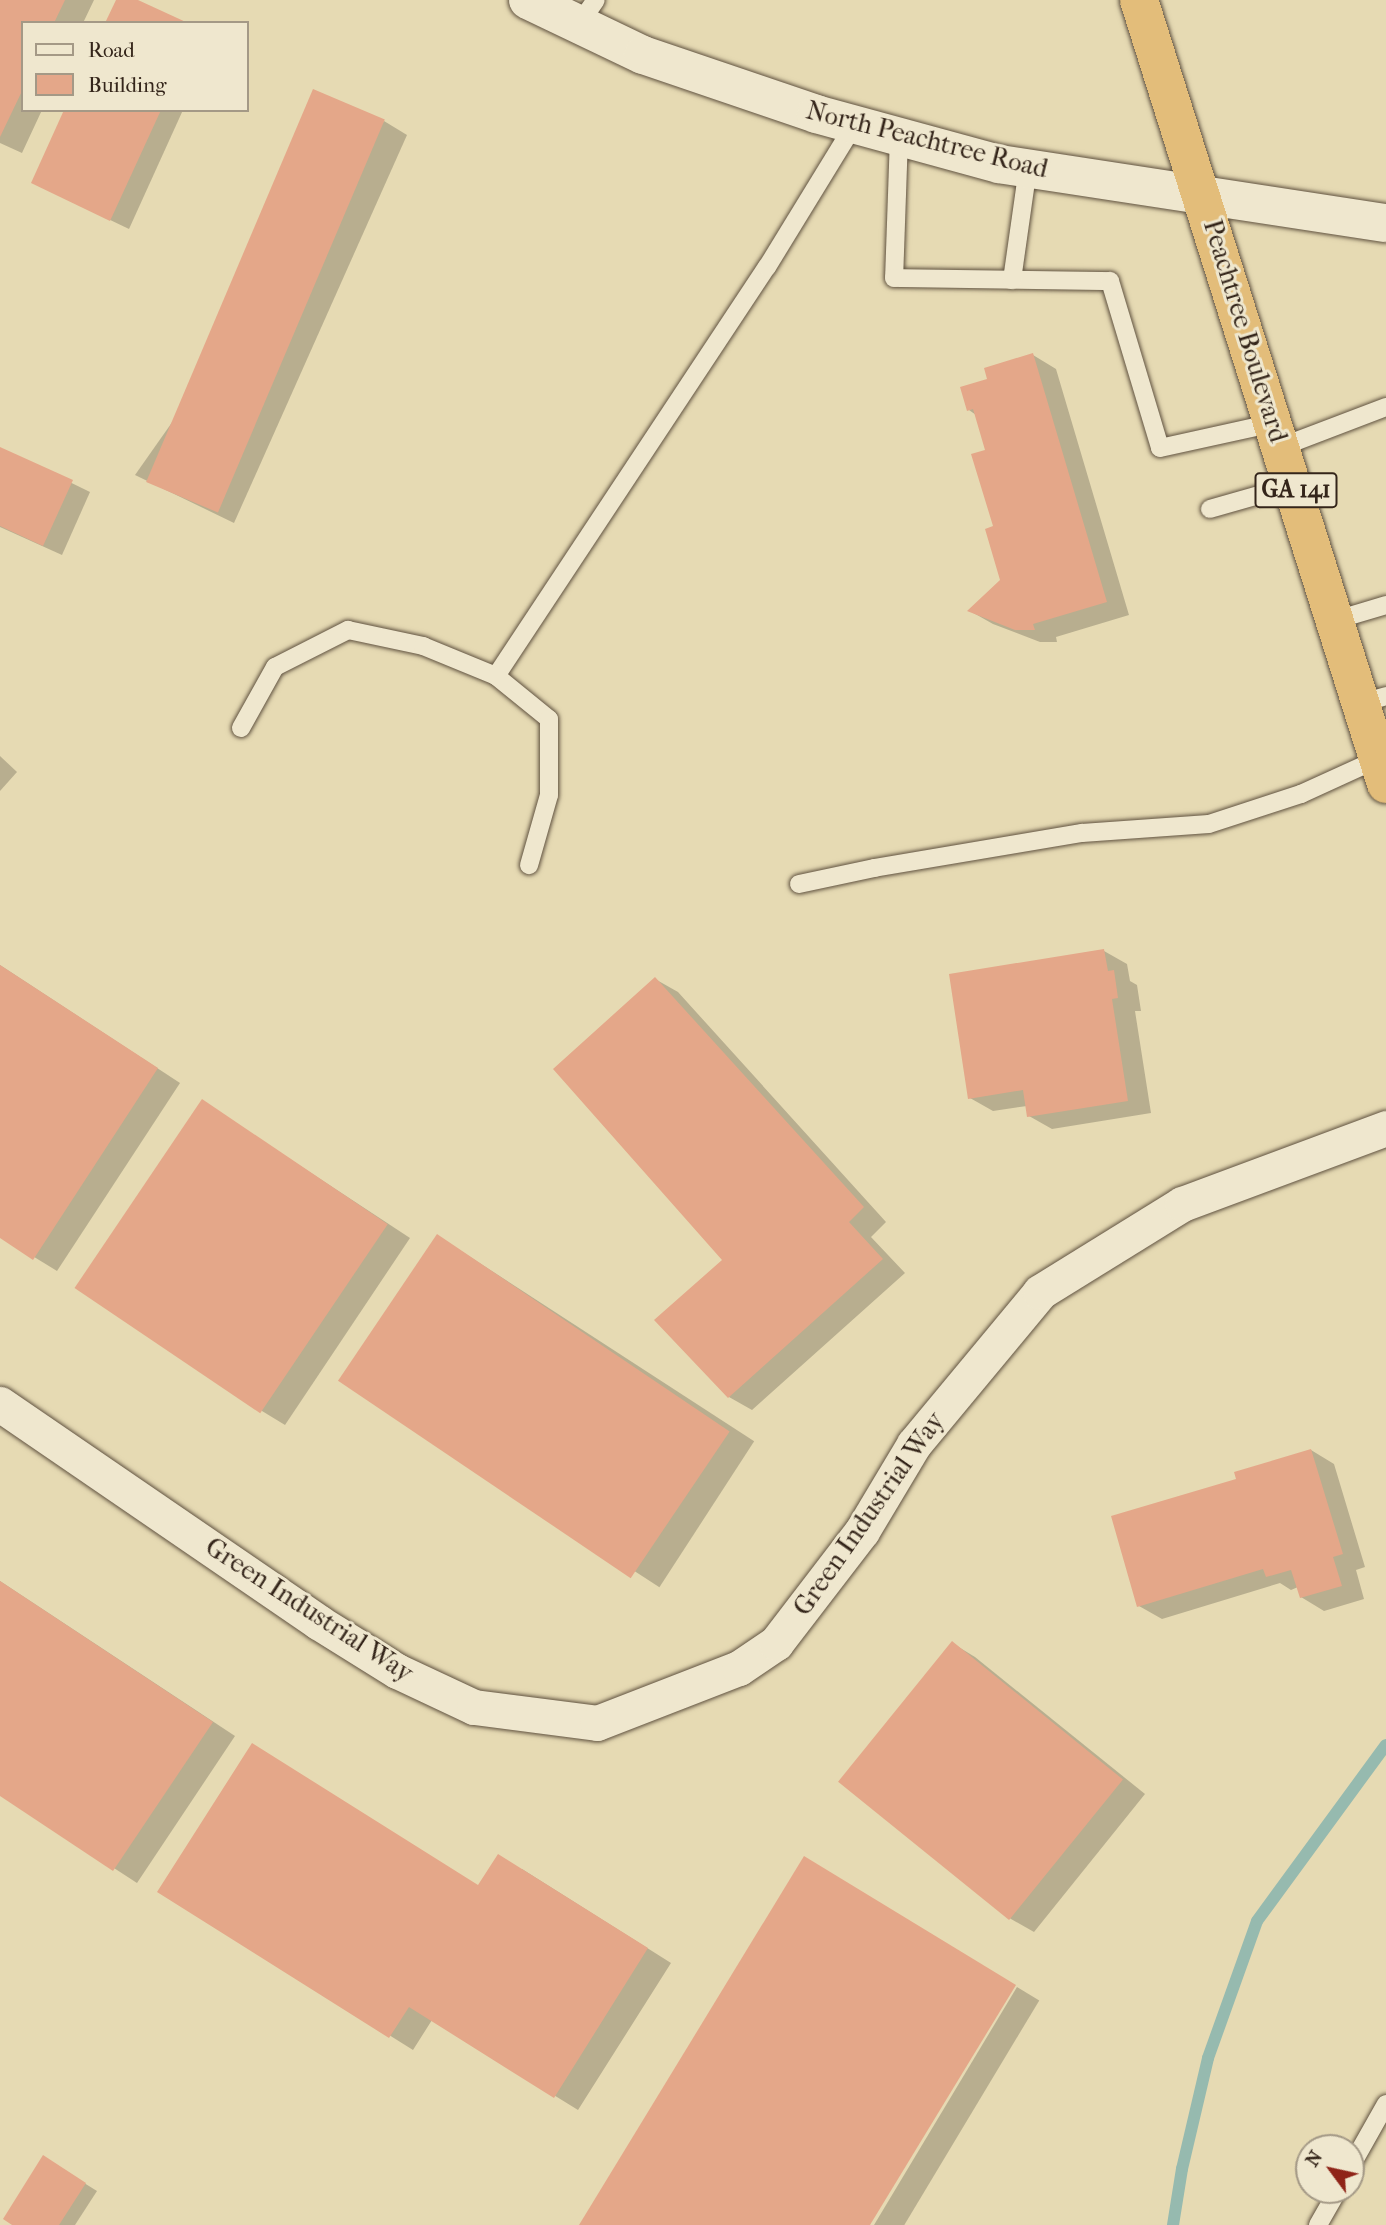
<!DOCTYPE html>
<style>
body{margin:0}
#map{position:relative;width:1386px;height:2225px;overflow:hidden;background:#e6dab3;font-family:"IM FELL French Canon",serif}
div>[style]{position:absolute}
.shadow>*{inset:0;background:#0003;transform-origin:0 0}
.stream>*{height:12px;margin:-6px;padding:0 6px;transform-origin:6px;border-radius:6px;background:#96baaf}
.building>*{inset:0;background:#e4a789;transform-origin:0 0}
.roads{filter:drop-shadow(0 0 2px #605240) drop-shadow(0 0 2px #605240)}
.lane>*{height:18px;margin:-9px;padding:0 9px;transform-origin:9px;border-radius:9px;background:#efe7ce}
.street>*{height:35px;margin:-17.5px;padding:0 17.5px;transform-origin:17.5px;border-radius:17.5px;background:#efe7ce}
.secondary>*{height:38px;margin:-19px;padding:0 19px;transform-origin:19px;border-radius:19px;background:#efe7ce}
.highway>*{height:38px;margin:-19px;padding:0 19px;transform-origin:19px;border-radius:19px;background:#e3bd7a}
span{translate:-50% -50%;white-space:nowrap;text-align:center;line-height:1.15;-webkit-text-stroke:6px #efe7ce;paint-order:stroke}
.shield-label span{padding:2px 5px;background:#efe7ce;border:2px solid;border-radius:5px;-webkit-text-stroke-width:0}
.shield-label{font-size:24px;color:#34251a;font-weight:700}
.street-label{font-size:26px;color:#34251a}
.legend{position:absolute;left:21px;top:21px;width:228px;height:91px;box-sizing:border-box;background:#efe7ce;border:2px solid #a49986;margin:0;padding:9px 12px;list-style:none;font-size:21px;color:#34251a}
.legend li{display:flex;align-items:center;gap:14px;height:35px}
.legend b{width:35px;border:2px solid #a49986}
.north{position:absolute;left:1295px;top:2134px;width:70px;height:70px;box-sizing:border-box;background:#efe7ce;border:2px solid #a49986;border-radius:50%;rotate:303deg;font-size:19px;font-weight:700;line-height:28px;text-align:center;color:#34251a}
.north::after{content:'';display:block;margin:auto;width:24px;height:32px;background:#8f2418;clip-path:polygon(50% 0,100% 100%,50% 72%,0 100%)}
</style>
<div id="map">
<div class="shadow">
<i style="clip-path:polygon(0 0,94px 0,83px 23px,23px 23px,23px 110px,42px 110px,22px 153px,0 143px)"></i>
<i style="clip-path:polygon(66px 110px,183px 110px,129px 229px,33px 183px)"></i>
<i style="clip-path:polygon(384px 121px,407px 135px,234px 523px,135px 475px)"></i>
<i style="clip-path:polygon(1033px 355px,1056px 369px,1129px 615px,1056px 637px,1057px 642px,1040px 642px,993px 624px,970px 611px,1002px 581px,987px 451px,976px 415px,969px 410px,989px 380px)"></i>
<i style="clip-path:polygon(0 448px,90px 492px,62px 555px,0 527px)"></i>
<i style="clip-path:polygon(0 756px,17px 772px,0 791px)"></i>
<i style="clip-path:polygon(1104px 951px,1127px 964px,1130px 981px,1137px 985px,1141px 1011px,1135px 1011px,1151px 1113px,1052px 1129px,1029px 1116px,1027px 1106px,993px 1111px,970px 1098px)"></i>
<i style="clip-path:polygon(0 965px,180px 1083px,57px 1271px,0 1236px)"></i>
<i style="clip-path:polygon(655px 979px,678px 992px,886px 1222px,871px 1237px,905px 1273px,752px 1410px,729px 1397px,724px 1260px)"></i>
<i style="clip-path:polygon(203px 1102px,410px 1238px,285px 1425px,262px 1411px)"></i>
<i style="left:438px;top:1236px;width:377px;height:174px;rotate:33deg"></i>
<i style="clip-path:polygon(1311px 1450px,1334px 1464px,1365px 1567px,1356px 1570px,1364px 1599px,1324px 1611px,1301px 1597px,1298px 1587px,1291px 1590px,1280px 1583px,1162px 1619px,1139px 1606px)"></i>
<i style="clip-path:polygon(0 1581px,235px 1736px,137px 1883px,0 1794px)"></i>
<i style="clip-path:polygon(952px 1643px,975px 1657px,1145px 1794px,1034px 1932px,1011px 1919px,841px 1781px)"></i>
<i style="clip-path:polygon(522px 1869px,671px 1963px,578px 2110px,432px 2020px,413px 2050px,159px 1891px,479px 1887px)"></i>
<i style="left:1017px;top:1987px;width:26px;height:279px;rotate:31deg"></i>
<i style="clip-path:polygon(55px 2165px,97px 2191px,75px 2225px,15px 2225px)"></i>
</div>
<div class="stream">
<i style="left:1173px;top:2225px;width:57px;rotate:-80.9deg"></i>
<i style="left:1182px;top:2169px;width:114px;rotate:-76.8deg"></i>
<i style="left:1208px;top:2058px;width:145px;rotate:-70.3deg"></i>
<i style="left:1257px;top:1921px;width:218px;rotate:-53.8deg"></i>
</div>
<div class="building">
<i style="clip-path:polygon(0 0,65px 0,54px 23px,23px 23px,23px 89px,0 137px)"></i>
<i style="clip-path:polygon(116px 0,138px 0,188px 23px,105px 23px)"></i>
<i style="left:313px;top:89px;width:78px;height:427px;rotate:23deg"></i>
<i style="clip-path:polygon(64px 110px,161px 110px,110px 221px,31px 183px)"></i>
<i style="clip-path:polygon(1033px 353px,1107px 602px,1033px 624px,1035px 630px,1015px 630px,967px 611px,1000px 580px,985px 529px,993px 526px,971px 454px,985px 450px,973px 409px,967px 411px,960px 387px,987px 379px,984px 368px)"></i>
<i style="clip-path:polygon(0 447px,73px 480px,43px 546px,0 526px)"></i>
<i style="clip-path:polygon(1104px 949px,1108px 971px,1114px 970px,1118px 998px,1112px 999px,1128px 1101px,1027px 1117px,1023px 1090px,968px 1099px,949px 974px)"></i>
<i style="clip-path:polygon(0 965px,158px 1068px,33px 1260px,0 1238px)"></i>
<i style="clip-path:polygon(655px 977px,864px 1207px,849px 1222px,883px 1259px,728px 1398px,654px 1320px,722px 1260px,553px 1069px)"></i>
<i style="left:202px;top:1099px;width:224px;height:228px;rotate:34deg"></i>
<i style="left:437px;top:1234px;width:353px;height:177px;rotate:34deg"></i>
<i style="clip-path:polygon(1311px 1449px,1343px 1554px,1333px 1557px,1342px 1586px,1300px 1598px,1291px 1570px,1266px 1577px,1263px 1569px,1137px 1607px,1111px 1516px,1236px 1479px,1234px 1472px)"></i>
<i style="clip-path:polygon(0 1581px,213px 1722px,113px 1871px,0 1796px)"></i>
<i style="left:952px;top:1641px;width:220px;height:181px;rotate:39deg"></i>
<i style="clip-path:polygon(252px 1743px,478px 1885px,498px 1854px,648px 1948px,554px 2098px,409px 2007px,389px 2038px,157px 1892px)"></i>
<i style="clip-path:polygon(804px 1856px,1016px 1985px,870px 2225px,579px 2225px)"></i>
<i style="clip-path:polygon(43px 2155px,86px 2183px,59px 2225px,12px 2225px,3px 2219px)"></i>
</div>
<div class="roads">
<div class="lane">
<i style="left:579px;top:24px;width:29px;rotate:-55deg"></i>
<i style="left:899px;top:137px;width:141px;rotate:92deg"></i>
<i style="left:894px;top:278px;width:216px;rotate:0.8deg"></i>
<i style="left:1110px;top:281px;width:174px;rotate:73.3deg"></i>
<i style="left:1160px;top:448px;width:117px;rotate:-12.4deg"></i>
<i style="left:1012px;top:280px;width:113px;rotate:-81.9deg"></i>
<i style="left:1281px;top:447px;width:112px;rotate:-20.9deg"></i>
<i style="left:1210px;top:509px;width:87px;rotate:-15.9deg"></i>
<i style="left:1336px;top:620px;width:52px;rotate:-16.7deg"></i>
<i style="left:496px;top:676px;width:491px;rotate:-56.5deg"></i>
<i style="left:767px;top:267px;width:167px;rotate:-58.5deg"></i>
<i style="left:1362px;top:703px;width:25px;rotate:-16deg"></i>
<i style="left:241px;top:728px;width:70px;rotate:-60.9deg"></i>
<i style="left:275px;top:667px;width:82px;rotate:-26.9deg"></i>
<i style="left:348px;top:630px;width:77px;rotate:12deg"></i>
<i style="left:423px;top:646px;width:79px;rotate:22.3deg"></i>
<i style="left:496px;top:676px;width:68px;rotate:39.1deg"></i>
<i style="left:549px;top:719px;width:76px;rotate:90deg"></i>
<i style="left:549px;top:795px;width:73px;rotate:105.9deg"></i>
<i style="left:799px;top:884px;width:77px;rotate:-12deg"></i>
<i style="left:874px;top:868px;width:211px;rotate:-9.6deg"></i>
<i style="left:1082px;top:833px;width:127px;rotate:-4.1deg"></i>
<i style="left:1209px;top:824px;width:97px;rotate:-18.1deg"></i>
<i style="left:1301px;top:794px;width:87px;rotate:-24.5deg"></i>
<i style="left:1351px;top:2166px;width:71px;rotate:-60.6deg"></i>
<i style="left:1318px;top:2225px;width:40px;rotate:-60.3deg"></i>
</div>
<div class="street">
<i style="left:0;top:1404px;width:386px;rotate:34.4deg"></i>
<i style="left:318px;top:1622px;width:93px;rotate:31.8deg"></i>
<i style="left:397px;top:1671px;width:85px;rotate:25.1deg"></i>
<i style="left:474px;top:1707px;width:124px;rotate:7.4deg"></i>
<i style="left:597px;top:1723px;width:152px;rotate:-21.2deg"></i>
<i style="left:739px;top:1668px;width:45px;rotate:-34deg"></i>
<i style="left:776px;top:1643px;width:141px;rotate:-52.5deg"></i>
<i style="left:862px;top:1531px;width:101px;rotate:-59.1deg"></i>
<i style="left:914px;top:1444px;width:197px;rotate:-50.3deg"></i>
<i style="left:1040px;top:1292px;width:167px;rotate:-31.8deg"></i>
<i style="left:1182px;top:1204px;width:218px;rotate:-20.4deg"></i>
</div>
<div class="secondary">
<i style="left:528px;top:0;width:127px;rotate:25.6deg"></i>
<i style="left:643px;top:55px;width:183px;rotate:18.8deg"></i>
<i style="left:816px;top:114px;width:190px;rotate:15.3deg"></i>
<i style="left:999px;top:164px;width:391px;rotate:8.7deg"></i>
</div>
<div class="highway">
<i style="left:1139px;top:0;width:822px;rotate:72.51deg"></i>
</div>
</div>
<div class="shield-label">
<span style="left:1296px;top:490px">GA 141</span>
</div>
<div class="street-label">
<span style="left:927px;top:140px;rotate:14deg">North Peachtree Road</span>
<span style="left:1245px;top:331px;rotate:73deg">Peachtree Boulevard</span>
<span style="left:869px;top:1514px;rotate:-55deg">Green Industrial Way</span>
<span style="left:309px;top:1610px;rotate:33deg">Green Industrial Way</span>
</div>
<ul class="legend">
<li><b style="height:9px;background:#efe7ce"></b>Road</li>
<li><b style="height:19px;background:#e4a789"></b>Building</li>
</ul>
<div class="north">N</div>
</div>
